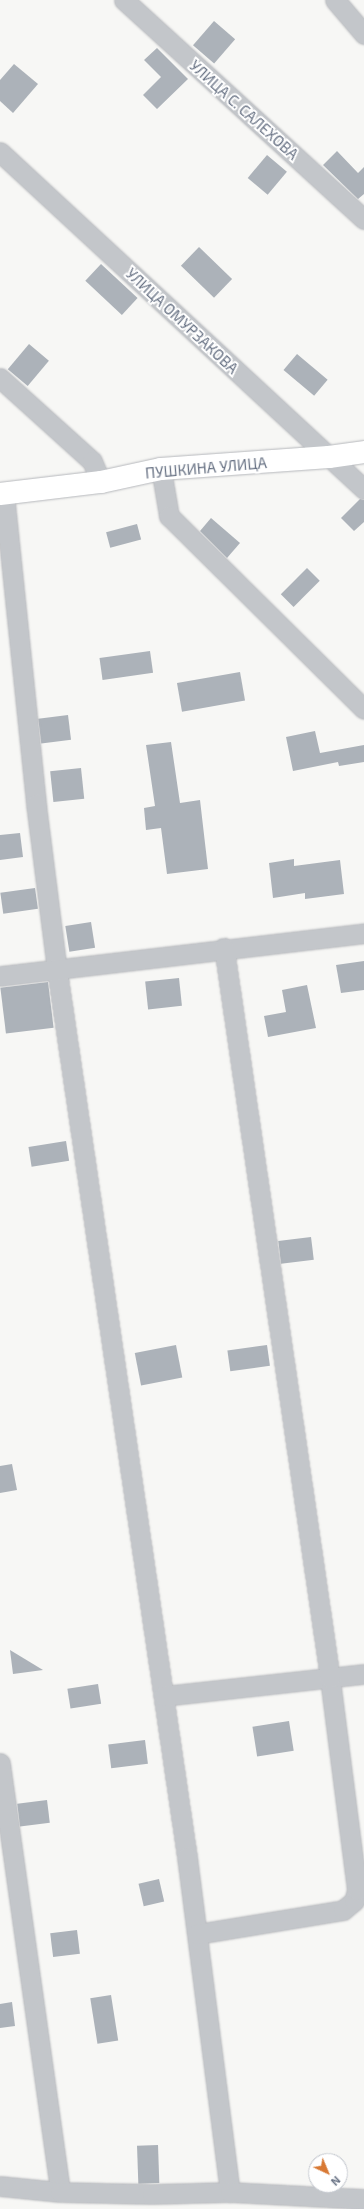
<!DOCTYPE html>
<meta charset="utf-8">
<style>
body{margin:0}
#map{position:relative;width:364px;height:2209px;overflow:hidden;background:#f7f7f5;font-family:"Exo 2",sans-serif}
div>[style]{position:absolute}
.building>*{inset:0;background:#acb2b9;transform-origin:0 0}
.roads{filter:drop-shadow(0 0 1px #b6b8bc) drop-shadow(0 0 1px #b6b8bc)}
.minor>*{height:19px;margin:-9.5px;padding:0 9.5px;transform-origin:9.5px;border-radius:9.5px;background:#c3c6ca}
.highway>*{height:22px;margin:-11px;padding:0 11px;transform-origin:11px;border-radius:11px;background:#fff}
span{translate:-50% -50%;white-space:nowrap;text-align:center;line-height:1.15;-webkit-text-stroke:4px #fff;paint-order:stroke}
.street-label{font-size:15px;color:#687284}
.north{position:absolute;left:308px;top:2153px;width:40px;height:40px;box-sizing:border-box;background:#fff;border:1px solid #c3c7ce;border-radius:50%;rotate:136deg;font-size:11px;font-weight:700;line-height:16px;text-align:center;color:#687284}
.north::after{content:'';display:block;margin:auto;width:14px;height:18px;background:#d87934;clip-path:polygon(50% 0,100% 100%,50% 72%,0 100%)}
</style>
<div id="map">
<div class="building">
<i style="left:214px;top:21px;width:28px;height:32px;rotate:41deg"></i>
<i style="clip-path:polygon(157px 48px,188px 79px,157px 109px,143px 95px,161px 77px,144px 60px)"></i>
<i style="clip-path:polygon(14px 64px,38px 84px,13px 113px,0 101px,0 80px)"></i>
<i style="clip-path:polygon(337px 151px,358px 173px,364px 167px,364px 194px,358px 199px,323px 165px)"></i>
<i style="left:267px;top:155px;width:26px;height:30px;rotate:40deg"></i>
<i style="left:199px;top:247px;width:46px;height:26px;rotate:44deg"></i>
<i style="left:101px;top:264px;width:50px;height:23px;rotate:43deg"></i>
<i style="left:29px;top:344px;width:26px;height:33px;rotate:40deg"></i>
<i style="left:297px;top:354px;width:40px;height:21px;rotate:40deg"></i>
<i style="clip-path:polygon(360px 499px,364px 500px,364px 522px,354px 531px,341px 518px)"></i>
<i style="clip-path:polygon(211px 518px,240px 543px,227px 558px,200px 531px)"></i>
<i style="left:137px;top:524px;width:16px;height:32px;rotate:75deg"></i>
<i style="left:307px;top:568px;width:18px;height:37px;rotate:45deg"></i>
<i style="left:150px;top:651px;width:22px;height:51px;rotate:82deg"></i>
<i style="left:240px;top:672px;width:29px;height:64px;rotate:80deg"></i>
<i style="left:68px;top:715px;width:25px;height:30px;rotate:83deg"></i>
<i style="clip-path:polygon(315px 731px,320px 753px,364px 745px,364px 762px,339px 766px,338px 762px,293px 771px,286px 737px)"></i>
<i style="clip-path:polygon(171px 742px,180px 803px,200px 800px,208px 869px,167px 874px,161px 828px,146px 830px,144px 808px,155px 806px,146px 745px)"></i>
<i style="left:81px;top:768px;width:31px;height:31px;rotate:84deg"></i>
<i style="clip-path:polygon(20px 833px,23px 857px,0 860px,0 835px)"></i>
<i style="clip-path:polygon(294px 859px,294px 866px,340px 860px,344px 894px,305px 899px,305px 893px,273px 898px,269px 863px)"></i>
<i style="left:35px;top:888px;width:21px;height:35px;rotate:82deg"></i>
<i style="left:91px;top:922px;width:26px;height:26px;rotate:81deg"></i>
<i style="clip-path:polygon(364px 961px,364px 990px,341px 993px,336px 965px)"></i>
<i style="left:179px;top:978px;width:28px;height:34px;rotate:84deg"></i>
<i style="left:48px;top:982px;width:46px;height:48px;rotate:83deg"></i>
<i style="clip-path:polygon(307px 985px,316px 1028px,268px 1037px,264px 1016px,286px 1012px,282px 990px)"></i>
<i style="left:66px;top:1141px;width:20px;height:38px;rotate:81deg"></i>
<i style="left:311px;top:1237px;width:23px;height:33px;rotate:83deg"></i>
<i style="left:176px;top:1345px;width:33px;height:42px;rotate:79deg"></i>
<i style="left:267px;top:1345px;width:21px;height:40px;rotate:82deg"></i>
<i style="clip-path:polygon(12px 1464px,17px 1490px,0 1493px,0 1466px)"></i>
<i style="clip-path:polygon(10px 1650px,43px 1670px,13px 1674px)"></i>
<i style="left:98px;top:1684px;width:20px;height:31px;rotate:81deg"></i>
<i style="left:289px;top:1721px;width:30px;height:37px;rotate:81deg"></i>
<i style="left:145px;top:1740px;width:24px;height:37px;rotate:83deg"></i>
<i style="left:47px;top:1800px;width:23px;height:30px;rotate:83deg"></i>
<i style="left:159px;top:1879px;width:23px;height:21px;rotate:77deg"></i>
<i style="left:77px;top:1930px;width:24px;height:27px;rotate:83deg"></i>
<i style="left:111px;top:1995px;width:46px;height:21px;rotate:81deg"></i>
<i style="clip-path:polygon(12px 2002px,15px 2026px,0 2028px,0 2004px)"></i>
<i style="left:158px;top:2145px;width:38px;height:21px;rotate:88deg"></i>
</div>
<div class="roads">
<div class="minor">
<i style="left:124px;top:0;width:325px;rotate:42.4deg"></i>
<i style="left:335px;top:0;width:45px;rotate:49.5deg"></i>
<i style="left:0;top:152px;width:496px;rotate:42.8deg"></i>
<i style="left:0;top:378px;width:124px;rotate:42.1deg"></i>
<i style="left:92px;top:461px;width:23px;rotate:67deg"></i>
<i style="left:161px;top:469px;width:48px;rotate:80.3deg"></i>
<i style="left:169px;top:516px;width:274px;rotate:44.7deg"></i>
<i style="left:4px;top:493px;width:313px;rotate:84.1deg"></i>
<i style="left:36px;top:804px;width:167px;rotate:82.8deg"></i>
<i style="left:57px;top:970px;width:896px;rotate:81.66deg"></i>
<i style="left:187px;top:1857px;width:338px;rotate:82.7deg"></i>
<i style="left:0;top:976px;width:367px;rotate:-6.7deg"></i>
<i style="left:164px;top:1696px;width:201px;rotate:-6.3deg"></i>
<i style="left:0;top:1763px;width:433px;rotate:82deg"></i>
<i style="left:197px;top:1934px;width:148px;rotate:-9.3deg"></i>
<i style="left:343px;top:1910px;width:14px;rotate:-39deg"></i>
<i style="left:354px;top:1901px;width:11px;rotate:-75deg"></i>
<i style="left:357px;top:1890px;width:214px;rotate:-97.3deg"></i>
<i style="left:330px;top:1678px;width:738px;rotate:-98.26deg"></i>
<i style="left:0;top:2186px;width:60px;rotate:5.7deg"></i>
<i style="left:60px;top:2192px;width:92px;rotate:1.2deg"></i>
<i style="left:152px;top:2194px;width:78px;rotate:-1.5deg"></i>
<i style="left:230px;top:2192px;width:134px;rotate:3deg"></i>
</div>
<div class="highway">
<i style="left:0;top:494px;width:102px;rotate:-6.8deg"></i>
<i style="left:101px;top:482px;width:61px;rotate:-12.2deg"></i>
<i style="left:161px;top:469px;width:168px;rotate:-4.1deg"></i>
<i style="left:329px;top:457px;width:35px;rotate:-8deg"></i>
</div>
</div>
<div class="street-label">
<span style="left:244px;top:110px;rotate:42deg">УЛИЦА С. САЛЕХОВА</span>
<span style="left:182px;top:321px;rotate:43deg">УЛИЦА ОМУРЗАКОВА</span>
<span style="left:206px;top:468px;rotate:-5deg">ПУШКИНА УЛИЦА</span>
</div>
<div class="north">N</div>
</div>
